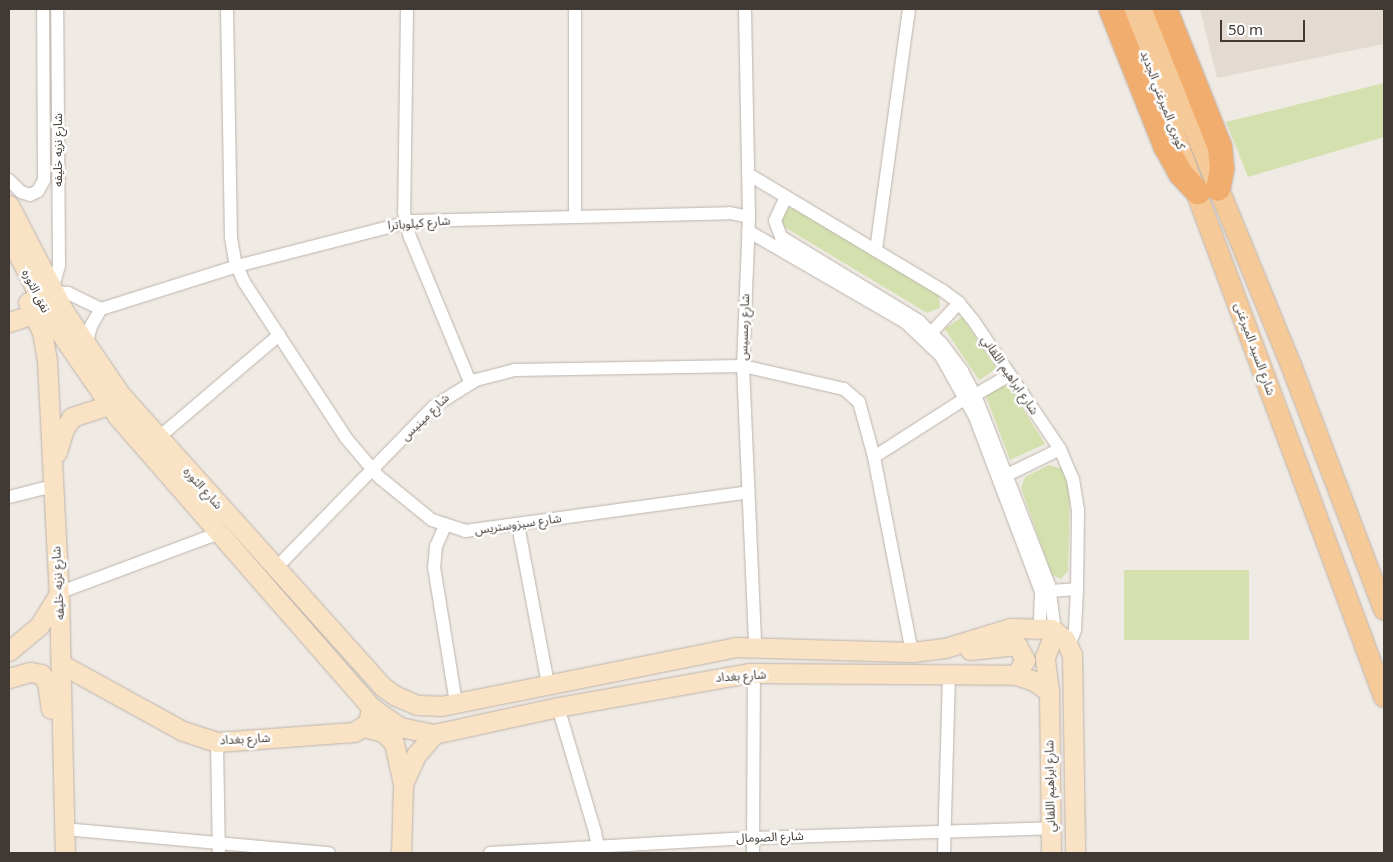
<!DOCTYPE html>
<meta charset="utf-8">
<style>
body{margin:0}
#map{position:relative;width:1393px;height:862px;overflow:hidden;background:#f0eae4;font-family:"Noto Sans","Noto Sans Arabic",sans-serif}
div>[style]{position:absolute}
.residential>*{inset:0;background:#e3dbd2}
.green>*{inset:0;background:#d4e1af;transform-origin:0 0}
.roads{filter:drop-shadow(0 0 1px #bdb3aa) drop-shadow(0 0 1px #bdb3aa)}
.street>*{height:12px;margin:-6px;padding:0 6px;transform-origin:6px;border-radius:6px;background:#fff}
.secondary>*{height:19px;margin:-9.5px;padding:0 9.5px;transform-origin:9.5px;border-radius:9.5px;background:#f9e3c4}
.primary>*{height:20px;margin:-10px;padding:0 10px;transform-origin:10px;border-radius:10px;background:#f5c998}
.highway>*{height:24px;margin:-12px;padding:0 12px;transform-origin:12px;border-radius:12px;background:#f1ad6e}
span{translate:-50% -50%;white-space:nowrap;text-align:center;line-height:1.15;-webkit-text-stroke:5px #fff;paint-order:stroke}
.street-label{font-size:12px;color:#413a34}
.frame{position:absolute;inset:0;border:10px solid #413a34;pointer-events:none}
.scale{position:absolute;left:1220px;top:20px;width:85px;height:22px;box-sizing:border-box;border:2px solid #413a34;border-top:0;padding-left:6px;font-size:15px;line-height:18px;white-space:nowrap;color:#413a34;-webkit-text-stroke:4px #fff;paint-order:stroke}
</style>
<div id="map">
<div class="residential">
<i style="clip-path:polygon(1200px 9px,1384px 9px,1384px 44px,1217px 78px)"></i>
</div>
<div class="green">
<i style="clip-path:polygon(1384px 83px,1384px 137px,1248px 177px,1226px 122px)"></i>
<i style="clip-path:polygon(793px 208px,939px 295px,940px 308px,927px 313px,786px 228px,781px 222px,786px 209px)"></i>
<i style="left:962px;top:317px;width:62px;height:21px;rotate:56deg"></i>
<i style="clip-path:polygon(1008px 384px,1045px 444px,1010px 460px,985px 394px)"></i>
<i style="clip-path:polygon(1049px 465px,1063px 469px,1070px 492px,1068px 571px,1061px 579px,1052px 575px,1021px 488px,1025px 477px)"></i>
<i style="left:1124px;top:570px;width:125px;height:70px"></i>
</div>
<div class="roads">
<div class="street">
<i style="left:227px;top:9px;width:229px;rotate:89deg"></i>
<i style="left:231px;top:238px;width:23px;rotate:80deg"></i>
<i style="left:235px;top:261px;width:23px;rotate:67deg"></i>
<i style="left:244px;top:282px;width:186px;rotate:56.8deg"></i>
<i style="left:346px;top:438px;width:51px;rotate:49.8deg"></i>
<i style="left:379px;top:477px;width:68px;rotate:39.1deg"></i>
<i style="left:432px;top:520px;width:35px;rotate:18deg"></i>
<i style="left:465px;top:531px;width:286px;rotate:-7.8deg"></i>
<i style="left:407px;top:9px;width:203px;rotate:90.8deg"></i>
<i style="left:404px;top:212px;width:26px;rotate:77deg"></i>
<i style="left:410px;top:237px;width:157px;rotate:67.5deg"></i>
<i style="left:575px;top:9px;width:208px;rotate:90deg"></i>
<i style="left:745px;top:9px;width:208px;rotate:88.9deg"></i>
<i style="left:749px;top:217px;width:149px;rotate:92.3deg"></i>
<i style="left:743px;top:366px;width:279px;rotate:87.5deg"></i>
<i style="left:748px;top:174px;width:226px;rotate:30.9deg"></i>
<i style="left:942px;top:290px;width:21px;rotate:37deg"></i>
<i style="left:959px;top:303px;width:22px;rotate:51deg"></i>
<i style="left:973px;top:320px;width:156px;rotate:56deg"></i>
<i style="left:1060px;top:449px;width:33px;rotate:67deg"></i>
<i style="left:1073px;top:479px;width:30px;rotate:81deg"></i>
<i style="left:1078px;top:509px;width:80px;rotate:90.7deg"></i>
<i style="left:1077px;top:589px;width:41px;rotate:92.8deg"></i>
<i style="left:1075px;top:630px;width:17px;rotate:111deg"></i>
<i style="left:9px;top:180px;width:17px;rotate:45deg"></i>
<i style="left:21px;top:192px;width:9px;rotate:18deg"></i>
<i style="left:30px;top:195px;width:9px;rotate:-27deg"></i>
<i style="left:38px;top:191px;width:13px;rotate:-61deg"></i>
<i style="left:44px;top:180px;width:171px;rotate:-90.3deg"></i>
<i style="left:786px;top:197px;width:26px;rotate:115deg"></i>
<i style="left:775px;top:221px;width:17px;rotate:69deg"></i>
<i style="left:781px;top:237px;width:162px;rotate:31.3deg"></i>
<i style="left:919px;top:321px;width:33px;rotate:45deg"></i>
<i style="left:942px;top:344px;width:34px;rotate:53deg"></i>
<i style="left:962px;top:371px;width:27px;rotate:62deg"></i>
<i style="left:975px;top:395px;width:204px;rotate:68.7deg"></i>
<i style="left:1049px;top:585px;width:46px;rotate:82.6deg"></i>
<i style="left:748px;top:231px;width:181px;rotate:30.1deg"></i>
<i style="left:905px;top:322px;width:50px;rotate:43.4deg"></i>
<i style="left:941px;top:356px;width:70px;rotate:60.9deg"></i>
<i style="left:975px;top:417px;width:187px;rotate:69.3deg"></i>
<i style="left:1041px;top:592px;width:35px;rotate:92deg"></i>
<i style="left:876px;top:250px;width:243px;rotate:-82.2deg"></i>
<i style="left:52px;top:290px;width:26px;rotate:-74deg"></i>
<i style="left:59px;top:265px;width:256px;rotate:-90.4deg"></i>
<i style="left:53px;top:292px;width:15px;rotate:4deg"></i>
<i style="left:68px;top:293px;width:37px;rotate:26deg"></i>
<i style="left:101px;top:309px;width:143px;rotate:-17.5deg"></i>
<i style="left:237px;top:266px;width:181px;rotate:-14.4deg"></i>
<i style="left:412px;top:221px;width:318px;rotate:-1.4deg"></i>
<i style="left:730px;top:213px;width:19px;rotate:12deg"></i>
<i style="left:932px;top:332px;width:40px;rotate:-47deg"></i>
<i style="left:86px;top:346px;width:21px;rotate:-76deg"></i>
<i style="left:91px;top:326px;width:20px;rotate:-60deg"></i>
<i style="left:975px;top:395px;width:39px;rotate:-30deg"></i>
<i style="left:158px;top:438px;width:159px;rotate:-40.4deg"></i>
<i style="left:874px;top:457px;width:109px;rotate:-32.7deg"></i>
<i style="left:1007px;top:475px;width:59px;rotate:-26.1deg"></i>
<i style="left:9px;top:497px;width:45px;rotate:-14deg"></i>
<i style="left:518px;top:525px;width:162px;rotate:79.3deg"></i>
<i style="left:445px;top:526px;width:22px;rotate:114deg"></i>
<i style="left:436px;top:546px;width:21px;rotate:95deg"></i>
<i style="left:434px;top:567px;width:138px;rotate:80.8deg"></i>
<i style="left:276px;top:568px;width:225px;rotate:-45.7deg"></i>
<i style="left:433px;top:407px;width:51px;rotate:-32.1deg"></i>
<i style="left:476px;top:380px;width:40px;rotate:-14.4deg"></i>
<i style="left:515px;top:370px;width:228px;rotate:-1deg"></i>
<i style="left:743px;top:366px;width:104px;rotate:12.8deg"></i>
<i style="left:844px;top:389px;width:20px;rotate:41deg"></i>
<i style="left:859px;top:402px;width:57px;rotate:74.7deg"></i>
<i style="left:874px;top:457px;width:199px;rotate:79deg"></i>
<i style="left:1050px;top:591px;width:27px;rotate:-4deg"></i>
<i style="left:58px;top:593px;width:172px;rotate:-20.4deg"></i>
<i style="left:558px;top:707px;width:130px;rotate:73.5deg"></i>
<i style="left:595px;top:832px;width:21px;rotate:79deg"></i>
<i style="left:217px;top:742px;width:111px;rotate:89deg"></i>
<i style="left:64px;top:829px;width:266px;rotate:5.2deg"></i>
<i style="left:490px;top:853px;width:263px;rotate:-3.3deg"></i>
<i style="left:753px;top:838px;width:297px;rotate:-1.9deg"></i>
<i style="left:753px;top:853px;width:180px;rotate:-89.7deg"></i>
<i style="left:944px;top:853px;width:177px;rotate:-88.4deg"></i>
</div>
<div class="secondary">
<i style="left:9px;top:205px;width:122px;rotate:62.6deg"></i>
<i style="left:65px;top:313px;width:99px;rotate:55.7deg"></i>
<i style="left:121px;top:395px;width:392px;rotate:48.1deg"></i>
<i style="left:383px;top:687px;width:16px;rotate:35deg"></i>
<i style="left:396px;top:696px;width:23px;rotate:23deg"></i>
<i style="left:417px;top:705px;width:24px;rotate:2deg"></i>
<i style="left:441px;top:706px;width:300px;rotate:-11.3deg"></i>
<i style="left:735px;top:647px;width:177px;rotate:1.6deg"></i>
<i style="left:912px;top:652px;width:33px;rotate:-7deg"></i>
<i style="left:945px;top:648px;width:68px;rotate:-17.1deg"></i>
<i style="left:1010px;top:628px;width:41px;rotate:1.4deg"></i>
<i style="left:1051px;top:629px;width:17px;rotate:36deg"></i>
<i style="left:1065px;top:639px;width:17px;rotate:66deg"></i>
<i style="left:1072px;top:655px;width:198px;rotate:89.1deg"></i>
<i style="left:9px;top:236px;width:92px;rotate:63.4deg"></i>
<i style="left:50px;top:318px;width:120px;rotate:55.5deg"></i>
<i style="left:118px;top:417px;width:385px;rotate:48.9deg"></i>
<i style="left:371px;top:707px;width:35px;rotate:35deg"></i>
<i style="left:400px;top:727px;width:35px;rotate:12deg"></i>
<i style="left:434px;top:734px;width:127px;rotate:-12.3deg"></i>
<i style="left:558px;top:707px;width:194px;rotate:-10.1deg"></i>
<i style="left:749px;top:673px;width:267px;rotate:0.4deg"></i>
<i style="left:1016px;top:675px;width:19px;rotate:18deg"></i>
<i style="left:1034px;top:681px;width:19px;rotate:36deg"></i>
<i style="left:28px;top:302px;width:33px;rotate:65deg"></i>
<i style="left:42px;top:332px;width:29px;rotate:80deg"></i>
<i style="left:47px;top:361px;width:234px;rotate:87.1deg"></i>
<i style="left:59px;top:595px;width:258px;rotate:88.7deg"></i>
<i style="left:9px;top:322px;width:26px;rotate:-18deg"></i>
<i style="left:57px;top:452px;width:24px;rotate:-73deg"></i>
<i style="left:64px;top:429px;width:14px;rotate:-56deg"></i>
<i style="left:72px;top:417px;width:38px;rotate:-18deg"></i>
<i style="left:970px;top:650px;width:47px;rotate:-6.1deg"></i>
<i style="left:1017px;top:645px;width:17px;rotate:62deg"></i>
<i style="left:1025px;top:660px;width:17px;rotate:121deg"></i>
<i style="left:9px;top:651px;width:39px;rotate:-40deg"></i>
<i style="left:39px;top:626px;width:36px;rotate:-58deg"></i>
<i style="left:61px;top:664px;width:139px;rotate:28.8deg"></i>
<i style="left:183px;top:731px;width:36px;rotate:18deg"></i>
<i style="left:217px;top:742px;width:137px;rotate:-4.2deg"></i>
<i style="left:354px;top:732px;width:17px;rotate:-33deg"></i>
<i style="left:368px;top:723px;width:16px;rotate:-79deg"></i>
<i style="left:9px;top:678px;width:22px;rotate:-16deg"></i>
<i style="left:30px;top:672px;width:11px;rotate:10deg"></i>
<i style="left:41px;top:674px;width:10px;rotate:53deg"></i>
<i style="left:47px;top:682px;width:27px;rotate:82deg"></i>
<i style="left:368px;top:728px;width:16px;rotate:15deg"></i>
<i style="left:383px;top:732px;width:16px;rotate:45deg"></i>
<i style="left:394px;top:743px;width:42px;rotate:77.6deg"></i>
<i style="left:401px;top:853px;width:69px;rotate:-88.3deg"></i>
<i style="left:403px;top:784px;width:32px;rotate:-66deg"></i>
<i style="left:416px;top:755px;width:28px;rotate:-49deg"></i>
<i style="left:1051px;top:853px;width:161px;rotate:-90.7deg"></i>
<i style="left:1049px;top:692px;width:35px;rotate:-97deg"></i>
<i style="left:1045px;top:657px;width:28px;rotate:-69deg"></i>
</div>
<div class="primary">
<i style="left:1128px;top:9px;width:734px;rotate:69.59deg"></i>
<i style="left:1145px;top:9px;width:385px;rotate:67.7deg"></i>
<i style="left:1291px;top:365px;width:262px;rotate:69.2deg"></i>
</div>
<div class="highway">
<i style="left:1111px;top:9px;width:149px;rotate:68.3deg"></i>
<i style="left:1166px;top:147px;width:31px;rotate:61deg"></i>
<i style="left:1181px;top:174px;width:25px;rotate:47deg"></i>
<i style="left:1165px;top:9px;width:149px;rotate:68.3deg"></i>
<i style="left:1220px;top:147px;width:22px;rotate:85deg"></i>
<i style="left:1222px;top:169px;width:20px;rotate:101deg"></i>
</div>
</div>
<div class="street-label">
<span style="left:1163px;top:100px;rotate:69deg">كوبرى الميرغني الجديد</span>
<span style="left:58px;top:150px;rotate:-90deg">شارع نزيه خليفه</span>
<span style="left:419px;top:223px;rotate:-5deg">شارع كيلوباترا</span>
<span style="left:36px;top:291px;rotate:63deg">نفق الثوره</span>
<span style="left:744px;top:327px;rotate:-88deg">شارع رمسيس</span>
<span style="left:1255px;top:349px;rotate:70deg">شارع السيد الميرغنى</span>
<span style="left:1010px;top:375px;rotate:56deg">شارع ابراهيم اللقاني</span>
<span style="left:425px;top:417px;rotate:-44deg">شارع مينيس</span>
<span style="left:203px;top:488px;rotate:48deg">شارع الثوره</span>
<span style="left:518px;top:524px;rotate:-8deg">شارع سيزوستريس</span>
<span style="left:58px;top:583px;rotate:-93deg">شارع نزيه خليفه</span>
<span style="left:741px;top:676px;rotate:-4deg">شارع بغداد</span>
<span style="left:245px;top:739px;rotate:-3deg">شارع بغداد</span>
<span style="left:1050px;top:786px;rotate:-91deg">شارع ابراهيم اللقاني</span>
<span style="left:770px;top:837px;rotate:-2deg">شارع الصومال</span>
</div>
<div class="frame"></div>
<div class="scale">50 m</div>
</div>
